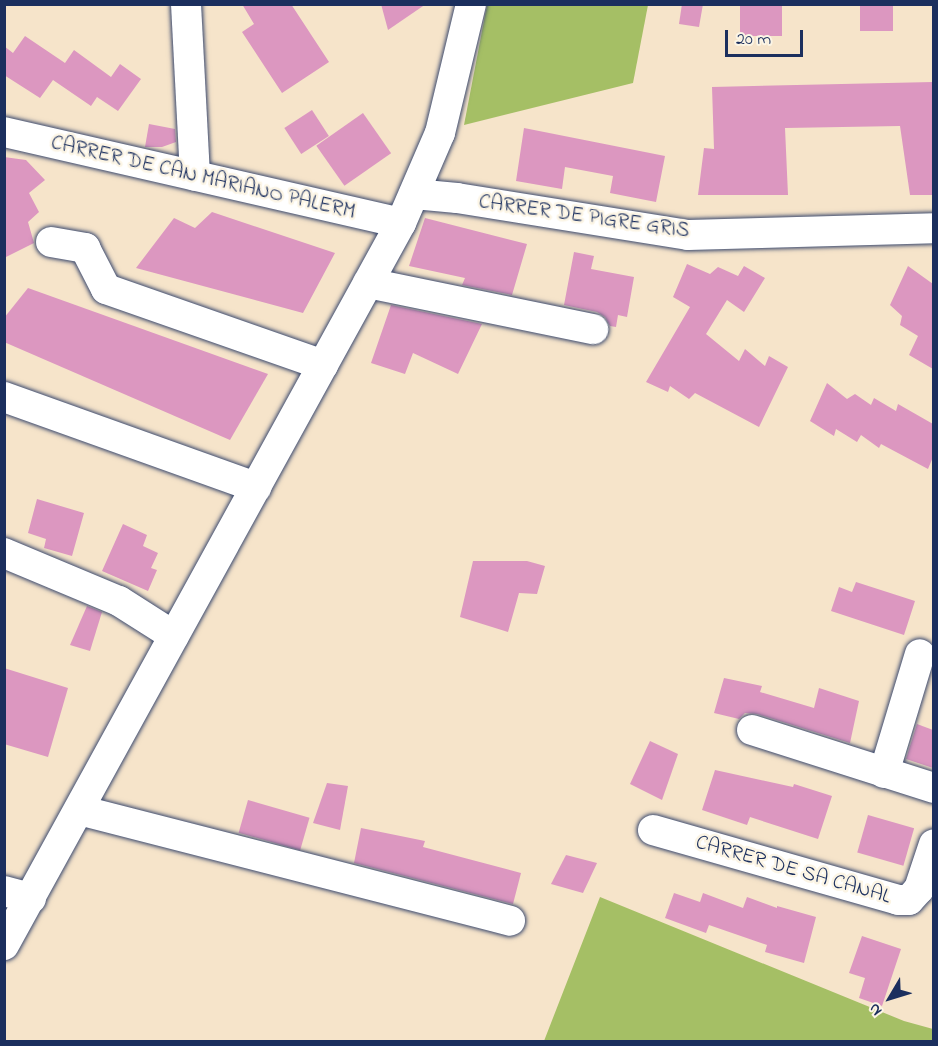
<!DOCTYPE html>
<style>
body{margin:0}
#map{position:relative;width:938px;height:1046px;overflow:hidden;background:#f6e4ca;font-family:"Indie Flower",sans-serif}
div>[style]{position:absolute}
.green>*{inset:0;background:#a5bf65}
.building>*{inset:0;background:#dc97c0;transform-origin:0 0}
.roads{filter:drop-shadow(0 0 2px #3c4a6e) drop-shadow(0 0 2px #3c4a6e)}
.minor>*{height:30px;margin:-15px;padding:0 15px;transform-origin:15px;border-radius:15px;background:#fff}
span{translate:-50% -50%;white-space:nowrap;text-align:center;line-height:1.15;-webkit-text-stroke:5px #fcf5e5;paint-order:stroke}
.street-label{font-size:21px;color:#1b2f5e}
.frame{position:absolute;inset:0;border:6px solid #1b2f5e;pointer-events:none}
.north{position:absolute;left:860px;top:968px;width:60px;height:60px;-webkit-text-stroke:4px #fcf5e5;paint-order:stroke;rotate:232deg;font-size:16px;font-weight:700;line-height:24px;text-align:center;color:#1b2f5e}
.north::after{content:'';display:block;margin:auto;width:21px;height:27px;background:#1b2f5e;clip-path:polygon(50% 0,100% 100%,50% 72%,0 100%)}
.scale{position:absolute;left:725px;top:30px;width:78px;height:27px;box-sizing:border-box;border:3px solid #1b2f5e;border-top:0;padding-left:8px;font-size:18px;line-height:21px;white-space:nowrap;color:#1b2f5e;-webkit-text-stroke:4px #fcf5e5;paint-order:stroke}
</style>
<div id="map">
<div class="green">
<i style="clip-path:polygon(487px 5px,648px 5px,633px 83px,464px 125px)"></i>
<i style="clip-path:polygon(600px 897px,904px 1021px,933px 1029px,933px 1041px,544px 1041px)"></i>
</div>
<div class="building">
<i style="clip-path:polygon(242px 4px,291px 4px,329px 62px,282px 93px,242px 32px,254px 24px)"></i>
<i style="clip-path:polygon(381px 4px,426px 4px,388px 30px)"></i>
<i style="clip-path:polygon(682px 4px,703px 4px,699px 27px,679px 24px)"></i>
<i style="left:740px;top:4px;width:42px;height:32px"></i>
<i style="left:860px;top:4px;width:33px;height:27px"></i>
<i style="clip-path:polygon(25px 36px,65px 63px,74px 50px,111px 77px,120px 64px,141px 79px,118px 111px,97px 97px,91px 106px,53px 80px,40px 98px,4px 75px,4px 46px,13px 53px)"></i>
<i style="clip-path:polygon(933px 82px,933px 195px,910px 195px,900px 126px,785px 128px,788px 195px,698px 195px,704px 148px,714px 149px,712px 87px)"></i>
<i style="left:312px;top:110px;width:31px;height:33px;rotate:57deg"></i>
<i style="left:363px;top:113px;width:49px;height:57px;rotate:55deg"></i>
<i style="clip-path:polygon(149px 124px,175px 129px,176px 142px,162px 147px,145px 147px)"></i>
<i style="clip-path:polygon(524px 128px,665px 156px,656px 202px,610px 193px,613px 176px,565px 167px,562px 189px,516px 181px)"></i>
<i style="clip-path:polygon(4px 157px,26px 160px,45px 180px,29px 193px,39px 212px,28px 222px,34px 243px,4px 258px)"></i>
<i style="clip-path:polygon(212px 212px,335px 253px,303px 313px,136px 268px,174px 218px,195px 228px)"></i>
<i style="clip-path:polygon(425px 218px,527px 244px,512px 295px,462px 285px,465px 278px,409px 266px)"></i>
<i style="clip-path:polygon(574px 252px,594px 256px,591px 269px,634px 277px,627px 317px,618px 315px,616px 327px,610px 326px,605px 317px,597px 312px,564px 305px)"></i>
<i style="clip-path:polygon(687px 264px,710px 274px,718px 267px,738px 276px,744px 266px,765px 278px,744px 312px,727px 300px,706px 334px,739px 361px,745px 349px,765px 366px,769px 356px,788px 367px,759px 427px,695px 393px,689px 399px,670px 386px,668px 392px,646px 382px,690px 307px,673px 297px)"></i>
<i style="clip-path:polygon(908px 266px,933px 284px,933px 369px,909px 355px,918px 336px,900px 325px,902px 316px,890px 305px)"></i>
<i style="clip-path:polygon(28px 288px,268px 374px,230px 440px,4px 342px,4px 318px)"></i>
<i style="clip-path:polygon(391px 305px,482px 324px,458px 374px,413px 353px,405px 374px,371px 363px)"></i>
<i style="clip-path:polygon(827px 383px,847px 399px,855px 394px,871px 405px,874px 398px,896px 411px,898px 404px,933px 424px,933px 457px,928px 469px,881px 444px,879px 448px,861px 435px,857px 442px,836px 429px,834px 436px,810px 421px)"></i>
<i style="clip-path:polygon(37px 499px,84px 513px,72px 556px,44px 548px,46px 539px,28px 533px)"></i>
<i style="clip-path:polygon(123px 524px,147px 535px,143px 546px,158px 553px,151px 568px,157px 570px,148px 591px,102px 571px)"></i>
<i style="clip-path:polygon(473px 561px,527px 561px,545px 566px,537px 594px,519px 593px,508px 632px,460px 617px)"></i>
<i style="clip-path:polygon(856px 582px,915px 601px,904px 635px,831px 611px,839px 587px,852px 592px)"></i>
<i style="clip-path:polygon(87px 606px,102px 612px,90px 651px,70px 645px)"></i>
<i style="clip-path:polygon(4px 668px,68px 688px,48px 757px,4px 744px)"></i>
<i style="clip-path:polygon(724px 678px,762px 686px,760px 692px,814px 708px,819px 688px,859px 701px,850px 743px,757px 714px,745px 713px,739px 719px,714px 713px)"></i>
<i style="clip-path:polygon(917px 724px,933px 730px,933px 768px,906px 759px)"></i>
<i style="clip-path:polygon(650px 741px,678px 754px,662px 800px,630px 784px)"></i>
<i style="clip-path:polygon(715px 770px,793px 787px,794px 784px,832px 796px,818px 839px,750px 817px,747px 825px,702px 810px)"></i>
<i style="clip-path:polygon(327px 783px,348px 786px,340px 830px,313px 823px)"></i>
<i style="left:248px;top:800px;width:64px;height:34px;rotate:16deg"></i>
<i style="left:868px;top:815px;width:48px;height:39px;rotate:16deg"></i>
<i style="clip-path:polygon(361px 828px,425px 841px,423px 847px,521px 873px,513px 904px,354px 863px)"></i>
<i style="clip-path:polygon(566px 855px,597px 863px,583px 893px,551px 884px)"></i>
<i style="clip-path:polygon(674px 893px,700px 902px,703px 893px,743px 908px,747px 897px,777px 908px,777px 906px,816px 917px,804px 963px,765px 952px,767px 945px,709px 925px,706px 933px,665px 918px)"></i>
<i style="clip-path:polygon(862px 936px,901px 949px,882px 1006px,859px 998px,865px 978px,849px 973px)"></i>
</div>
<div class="roads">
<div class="minor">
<i style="left:186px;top:4px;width:172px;rotate:87deg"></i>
<i style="left:4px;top:132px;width:407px;rotate:12.9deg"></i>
<i style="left:414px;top:194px;width:43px;rotate:5.3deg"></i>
<i style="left:457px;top:198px;width:234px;rotate:9.1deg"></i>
<i style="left:688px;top:235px;width:246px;rotate:-1.6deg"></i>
<i style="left:51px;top:242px;width:35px;rotate:10deg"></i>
<i style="left:85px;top:248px;width:46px;rotate:62.9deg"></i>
<i style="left:106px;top:289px;width:230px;rotate:19.3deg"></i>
<i style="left:368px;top:283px;width:230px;rotate:11.6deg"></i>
<i style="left:4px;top:397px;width:268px;rotate:19.7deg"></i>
<i style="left:4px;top:553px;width:125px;rotate:22.7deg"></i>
<i style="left:119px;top:601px;width:65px;rotate:32.5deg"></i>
<i style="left:752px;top:730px;width:191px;rotate:17.7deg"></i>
<i style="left:884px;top:773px;width:124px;rotate:-73.2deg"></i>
<i style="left:79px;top:810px;width:445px;rotate:14.4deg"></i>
<i style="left:653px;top:830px;width:255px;rotate:15.9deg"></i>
<i style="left:898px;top:900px;width:11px"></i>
<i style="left:909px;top:900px;width:15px;rotate:-48deg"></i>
<i style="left:919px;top:889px;width:47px;rotate:-71.6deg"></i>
<i style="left:4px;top:891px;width:28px;rotate:15deg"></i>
<i style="left:4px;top:945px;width:824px;rotate:-61.2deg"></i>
<i style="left:401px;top:223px;width:98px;rotate:-66.6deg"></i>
<i style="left:440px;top:133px;width:133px;rotate:-76.5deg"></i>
</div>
</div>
<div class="street-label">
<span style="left:203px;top:178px;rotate:13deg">CARRER DE CAN MARIANO PALERM</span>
<span style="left:584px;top:217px;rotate:8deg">CARRER DE PIGRE GRIS</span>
<span style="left:793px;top:870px;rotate:16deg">CARRER DE SA CANAL</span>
</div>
<div class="frame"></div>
<div class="north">N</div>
<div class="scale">20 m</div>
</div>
